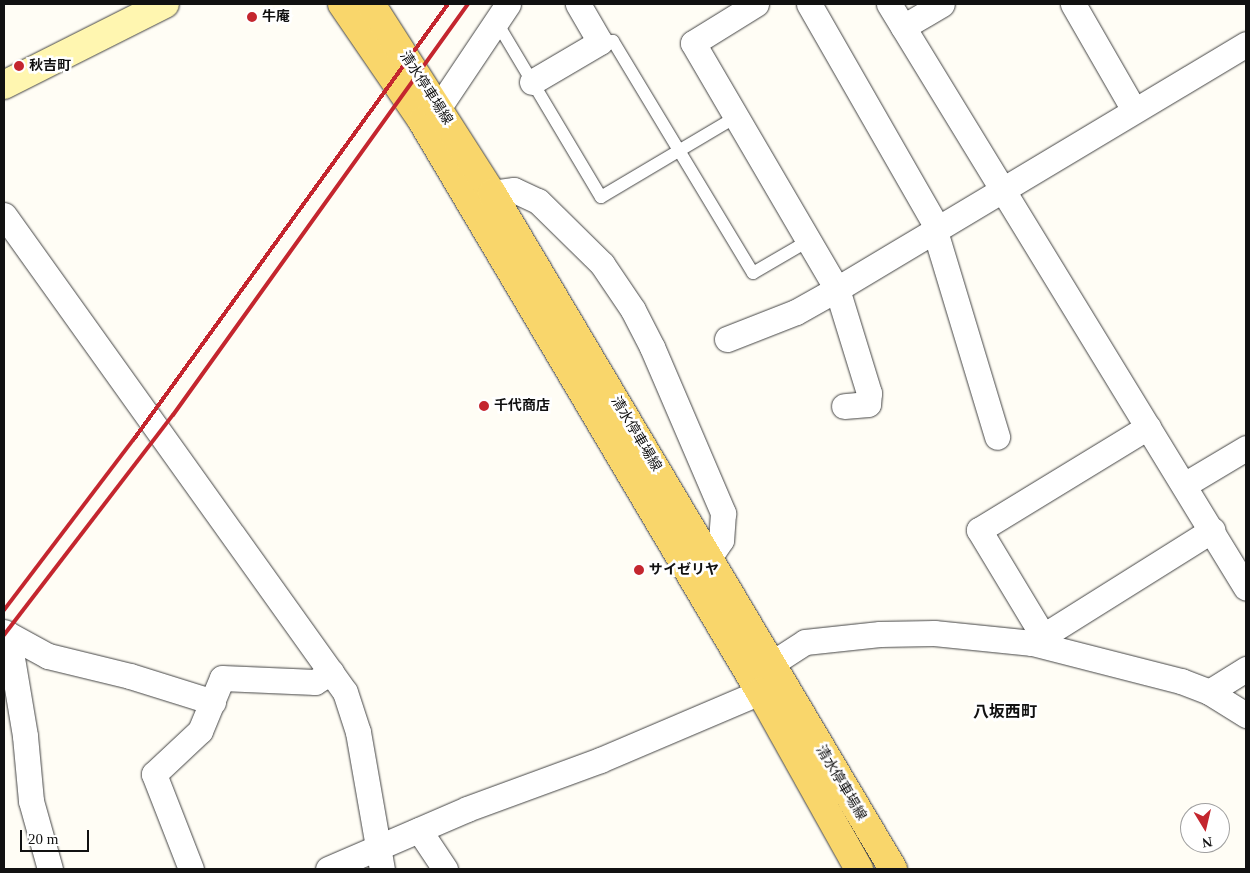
<!DOCTYPE html>
<meta charset="utf-8">
<style>
body{margin:0}
#map{position:relative;width:1250px;height:873px;overflow:hidden;background:#fffdf5;font-family:"Times New Roman","Noto Sans JP",serif}
div>[style]{position:absolute}
.roads{filter:drop-shadow(0 0 1px #444) drop-shadow(0 0 1px #444)}
.lane>*{height:12px;margin:-6px;padding:0 6px;transform-origin:6px;border-radius:6px;background:#fff}
.street>*{height:25px;margin:-12.5px;padding:0 12.5px;transform-origin:12.5px;border-radius:12.5px;background:#fff}
.secondary>*{height:28px;margin:-14px;padding:0 14px;transform-origin:14px;border-radius:14px;background:#fff6b0}
.primary>*{height:28px;margin:-14px;padding:0 14px;transform-origin:14px;border-radius:14px;background:#f9d66b}
.rail>*{height:4px;margin:-2px;padding:0 2px;transform-origin:2px;border-radius:2px;background:#c4262e}
.dots>*{width:14px;height:14px;translate:-50% -50%;box-sizing:border-box;border:2px solid #fff;border-radius:50%}
span{translate:-50% -50%;white-space:nowrap;text-align:center;line-height:1.15;-webkit-text-stroke:5px #fff;paint-order:stroke}
.poi-label{font-size:14px;color:#111;font-weight:700}
.left{translate:0 -50%;text-align:left}
.street-label{font-size:14px;color:#111}
.quarter-label{font-size:16px;color:#111;font-weight:700}
.frame{position:absolute;inset:0;border:5px solid #111;pointer-events:none}
.north{position:absolute;left:1180px;top:803px;width:50px;height:50px;box-sizing:border-box;background:#fff;border:1px solid #a0a0a0;border-radius:50%;rotate:171deg;font-size:14px;font-weight:700;line-height:20px;text-align:center;color:#111}
.north::after{content:'';display:block;margin:auto;width:18px;height:22px;background:#c4262e;clip-path:polygon(50% 0,100% 100%,50% 72%,0 100%)}
.scale{position:absolute;left:20px;top:830px;width:69px;height:22px;box-sizing:border-box;border:2px solid #111;border-top:0;padding-left:6px;font-size:15px;line-height:18px;white-space:nowrap;color:#111;-webkit-text-stroke:4px #fff;paint-order:stroke}
</style>
<div id="map">
<div class="roads">
<div class="lane">
<i style="left:496px;top:21px;width:205px;rotate:59.2deg"></i>
<i style="left:601px;top:197px;width:157px;rotate:-30.7deg"></i>
<i style="left:600px;top:42px;width:13px;rotate:-4deg"></i>
<i style="left:613px;top:41px;width:271px;rotate:58.9deg"></i>
<i style="left:753px;top:273px;width:64px;rotate:-30.2deg"></i>
</div>
<div class="street">
<i style="left:756px;top:4px;width:74px;rotate:148.2deg"></i>
<i style="left:693px;top:43px;width:285px;rotate:59.7deg"></i>
<i style="left:837px;top:289px;width:477px;rotate:-30.9deg"></i>
<i style="left:809px;top:4px;width:259px;rotate:60.2deg"></i>
<i style="left:889px;top:4px;width:684px;rotate:58.56deg"></i>
<i style="left:1073px;top:4px;width:122px;rotate:60.1deg"></i>
<i style="left:903px;top:27px;width:45px;rotate:-30.5deg"></i>
<i style="left:532px;top:82px;width:79px;rotate:-30.5deg"></i>
<i style="left:600px;top:42px;width:44px;rotate:-120.1deg"></i>
<i style="left:439px;top:107px;width:124px;rotate:-56.2deg"></i>
<i style="left:492px;top:193px;width:22px;rotate:-8deg"></i>
<i style="left:514px;top:190px;width:26px;rotate:25deg"></i>
<i style="left:538px;top:201px;width:90px;rotate:44.5deg"></i>
<i style="left:602px;top:264px;width:55px;rotate:56deg"></i>
<i style="left:633px;top:310px;width:42px;rotate:62.8deg"></i>
<i style="left:652px;top:347px;width:181px;rotate:66.8deg"></i>
<i style="left:723px;top:513px;width:27px;rotate:94deg"></i>
<i style="left:721px;top:540px;width:22px;rotate:124deg"></i>
<i style="left:4px;top:215px;width:586px;rotate:54.44deg"></i>
<i style="left:345px;top:692px;width:42px;rotate:72deg"></i>
<i style="left:358px;top:732px;width:139px;rotate:80.1deg"></i>
<i style="left:935px;top:231px;width:215px;rotate:73.2deg"></i>
<i style="left:727px;top:339px;width:74px;rotate:-21.4deg"></i>
<i style="left:796px;top:312px;width:47px;rotate:-29.3deg"></i>
<i style="left:837px;top:289px;width:109px;rotate:72.9deg"></i>
<i style="left:869px;top:393px;width:11px;rotate:95deg"></i>
<i style="left:868px;top:404px;width:24px;rotate:175deg"></i>
<i style="left:1184px;top:485px;width:72px;rotate:-30.8deg"></i>
<i style="left:4px;top:632px;width:50px;rotate:28.6deg"></i>
<i style="left:48px;top:656px;width:84px;rotate:13.7deg"></i>
<i style="left:130px;top:676px;width:87px;rotate:17.4deg"></i>
<i style="left:8px;top:634px;width:103px;rotate:80.5deg"></i>
<i style="left:25px;top:736px;width:65px;rotate:84.7deg"></i>
<i style="left:31px;top:801px;width:71px;rotate:74.4deg"></i>
<i style="left:1043px;top:636px;width:124px;rotate:-121.1deg"></i>
<i style="left:979px;top:530px;width:198px;rotate:-31.4deg"></i>
<i style="left:1032px;top:643px;width:213px;rotate:-32.1deg"></i>
<i style="left:771px;top:664px;width:40px;rotate:-32.9deg"></i>
<i style="left:805px;top:642px;width:75px;rotate:-6.1deg"></i>
<i style="left:880px;top:634px;width:54px;rotate:-1.1deg"></i>
<i style="left:934px;top:633px;width:99px;rotate:5.8deg"></i>
<i style="left:1032px;top:643px;width:154px;rotate:14.3deg"></i>
<i style="left:1181px;top:681px;width:30px;rotate:21deg"></i>
<i style="left:1209px;top:692px;width:44px;rotate:31.9deg"></i>
<i style="left:1209px;top:692px;width:44px;rotate:-31.9deg"></i>
<i style="left:419px;top:830px;width:47px;rotate:56.3deg"></i>
<i style="left:191px;top:869px;width:102px;rotate:-111.3deg"></i>
<i style="left:154px;top:774px;width:63px;rotate:-43.1deg"></i>
<i style="left:200px;top:731px;width:57px;rotate:-67.5deg"></i>
<i style="left:222px;top:678px;width:93px;rotate:2.5deg"></i>
<i style="left:315px;top:682px;width:19px;rotate:-32deg"></i>
<i style="left:328px;top:869px;width:151px;rotate:-23.3deg"></i>
<i style="left:467px;top:809px;width:142px;rotate:-20.2deg"></i>
<i style="left:600px;top:760px;width:194px;rotate:-23deg"></i>
</div>
<div class="secondary">
<i style="left:4px;top:85px;width:180px;rotate:-26.7deg"></i>
</div>
<div class="primary">
<i style="left:342px;top:4px;width:142px;rotate:55.6deg"></i>
<i style="left:422px;top:121px;width:664px;rotate:59.38deg"></i>
<i style="left:760px;top:692px;width:203px;rotate:60.8deg"></i>
<i style="left:371px;top:4px;width:224px;rotate:57.4deg"></i>
<i style="left:492px;top:193px;width:786px;rotate:59.32deg"></i>
</div>
</div>
<div class="rail">
<i style="left:4px;top:610px;width:215px;rotate:-52.8deg"></i>
<i style="left:134px;top:439px;width:536px;rotate:-54.18deg"></i>
<i style="left:4px;top:635px;width:277px;rotate:-52.5deg"></i>
<i style="left:173px;top:415px;width:506px;rotate:-54.33deg"></i>
</div>
<div class="dots">
<i style="left:252px;top:17px;background:#c4262e"></i>
<i style="left:19px;top:66px;background:#c4262e"></i>
<i style="left:484px;top:406px;background:#c4262e"></i>
<i style="left:639px;top:570px;background:#c4262e"></i>
</div>
<div class="poi-label">
<span class="left" style="left:262px;top:17px">牛庵</span>
<span class="left" style="left:29px;top:66px">秋吉町</span>
<span class="left" style="left:494px;top:406px">千代商店</span>
<span class="left" style="left:649px;top:570px">サイゼリヤ</span>
</div>
<div class="street-label">
<span style="left:426px;top:88px;rotate:57deg">清水停車場線</span>
<span style="left:636px;top:434px;rotate:59deg">清水停車場線</span>
<span style="left:841px;top:783px;rotate:59deg">清水停車場線</span>
</div>
<div class="quarter-label">
<span style="left:1005px;top:712px">八坂西町</span>
</div>
<div class="frame"></div>
<div class="north">N</div>
<div class="scale">20 m</div>
</div>
